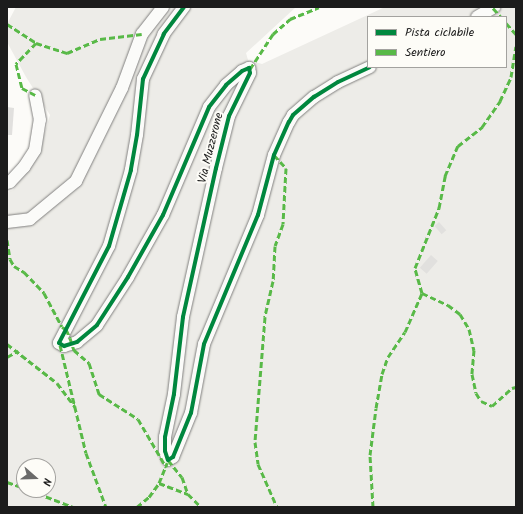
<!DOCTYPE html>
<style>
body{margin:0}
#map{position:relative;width:523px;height:514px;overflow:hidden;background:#fcfbf8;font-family:Kalam,sans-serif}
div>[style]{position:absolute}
.green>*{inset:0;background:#edece8}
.building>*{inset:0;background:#e1e0de;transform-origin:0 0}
.roads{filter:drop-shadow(0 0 1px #81807f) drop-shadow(0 0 1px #81807f)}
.street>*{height:12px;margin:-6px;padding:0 6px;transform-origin:6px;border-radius:6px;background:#fbfbf9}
.quiet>*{height:3px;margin-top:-1.5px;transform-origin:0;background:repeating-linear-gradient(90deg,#58b947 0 6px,transparent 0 9px)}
.cycleway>*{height:4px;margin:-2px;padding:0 2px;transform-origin:2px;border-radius:2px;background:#00873e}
span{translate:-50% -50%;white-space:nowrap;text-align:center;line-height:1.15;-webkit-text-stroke:4px #fdfcf7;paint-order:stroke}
.street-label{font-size:12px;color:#1c1c1c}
.frame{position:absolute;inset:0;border:8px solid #1c1c1c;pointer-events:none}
.legend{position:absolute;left:367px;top:16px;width:140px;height:52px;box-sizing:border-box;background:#fdfcf7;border:1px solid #a3a29f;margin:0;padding:5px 7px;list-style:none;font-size:12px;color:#1c1c1c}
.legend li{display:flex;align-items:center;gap:8px;height:20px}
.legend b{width:20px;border:1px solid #a3a29f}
.north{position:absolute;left:16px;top:458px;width:40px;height:40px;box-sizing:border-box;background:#fdfcf7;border:1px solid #a3a29f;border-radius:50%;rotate:110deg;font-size:11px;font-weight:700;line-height:16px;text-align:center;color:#1c1c1c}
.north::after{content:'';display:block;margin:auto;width:14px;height:18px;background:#6a6a69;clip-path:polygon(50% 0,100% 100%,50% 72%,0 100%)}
</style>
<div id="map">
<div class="green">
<i style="clip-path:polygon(evenodd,16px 7px,296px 7px,246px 53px,248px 60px,262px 64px,385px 7px,516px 7px,516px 507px,7px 507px,7px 192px,13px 190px,39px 152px,50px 115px,26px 77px,7px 42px,7px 24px,16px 7px,368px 17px,506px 17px,506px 67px,368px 67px,368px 17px,16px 7px,24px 466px,48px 466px,48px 490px,24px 490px,24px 466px)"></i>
</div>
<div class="building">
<i style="clip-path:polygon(7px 107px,14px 108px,12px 135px,7px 135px)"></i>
<i style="left:439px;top:222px;width:11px;height:6px;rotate:49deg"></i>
<i style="left:431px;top:255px;width:9px;height:17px;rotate:41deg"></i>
</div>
<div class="roads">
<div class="street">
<i style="left:184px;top:7px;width:34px;rotate:127deg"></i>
<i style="left:164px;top:34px;width:50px;rotate:115deg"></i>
<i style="left:143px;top:79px;width:56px;rotate:96.1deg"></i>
<i style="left:137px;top:135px;width:36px;rotate:100deg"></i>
<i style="left:131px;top:170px;width:79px;rotate:106.1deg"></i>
<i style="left:109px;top:246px;width:109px;rotate:117.3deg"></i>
<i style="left:59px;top:343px;width:6px;rotate:31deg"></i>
<i style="left:64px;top:346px;width:14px;rotate:-17deg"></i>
<i style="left:77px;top:342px;width:26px;rotate:-40deg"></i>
<i style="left:97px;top:325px;width:57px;rotate:-57.1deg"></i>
<i style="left:128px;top:277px;width:71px;rotate:-60.6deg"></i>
<i style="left:163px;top:215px;width:117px;rotate:-66.9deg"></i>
<i style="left:209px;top:107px;width:28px;rotate:-52deg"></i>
<i style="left:226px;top:85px;width:21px;rotate:-41deg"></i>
<i style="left:242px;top:71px;width:8px;rotate:-23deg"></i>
<i style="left:249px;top:68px;width:5px;rotate:79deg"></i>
<i style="left:250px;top:73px;width:48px;rotate:116deg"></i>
<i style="left:229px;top:116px;width:54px;rotate:104deg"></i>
<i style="left:216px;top:168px;width:153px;rotate:102.5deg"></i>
<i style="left:183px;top:317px;width:78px;rotate:96.7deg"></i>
<i style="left:174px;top:394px;width:44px;rotate:101.8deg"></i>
<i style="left:165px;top:437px;width:14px;rotate:90deg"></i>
<i style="left:165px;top:451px;width:9px;rotate:72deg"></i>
<i style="left:168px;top:460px;width:6px;rotate:-31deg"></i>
<i style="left:173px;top:457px;width:48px;rotate:-67.8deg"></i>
<i style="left:191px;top:413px;width:70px;rotate:-79.3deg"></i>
<i style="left:204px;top:344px;width:140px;rotate:-67.3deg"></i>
<i style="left:258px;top:215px;width:62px;rotate:-75.1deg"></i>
<i style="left:274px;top:155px;width:36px;rotate:-66deg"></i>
<i style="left:289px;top:122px;width:8px;rotate:-60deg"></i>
<i style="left:293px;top:115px;width:28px;rotate:-41deg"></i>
<i style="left:314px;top:97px;width:28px;rotate:-32deg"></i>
<i style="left:338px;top:82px;width:35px;rotate:-25deg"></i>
<i style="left:477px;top:17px;width:20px;rotate:-30deg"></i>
<i style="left:7px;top:183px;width:3px;rotate:-18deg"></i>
<i style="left:10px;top:182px;width:21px;rotate:-47deg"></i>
<i style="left:24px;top:167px;width:20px;rotate:-57deg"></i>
<i style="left:35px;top:150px;width:30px;rotate:-81deg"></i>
<i style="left:40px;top:120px;width:25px;rotate:-101deg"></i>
<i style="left:7px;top:222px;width:23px;rotate:-7deg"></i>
<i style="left:30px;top:219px;width:60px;rotate:-39.6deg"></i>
<i style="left:76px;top:181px;width:104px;rotate:-63.7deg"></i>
<i style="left:122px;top:88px;width:58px;rotate:-69.7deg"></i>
<i style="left:142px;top:34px;width:34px;rotate:-52deg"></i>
</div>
</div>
<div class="quiet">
<i style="left:493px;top:8px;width:12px;rotate:48deg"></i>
<i style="left:506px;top:23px;width:15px;rotate:48deg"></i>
<i style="left:7px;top:24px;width:35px;rotate:33deg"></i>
<i style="left:36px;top:43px;width:29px;rotate:134deg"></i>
<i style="left:16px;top:64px;width:25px;rotate:76deg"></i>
<i style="left:22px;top:88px;width:15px;rotate:28deg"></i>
<i style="left:36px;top:43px;width:33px;rotate:18deg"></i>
<i style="left:67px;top:53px;width:36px;rotate:-23deg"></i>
<i style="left:100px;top:39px;width:42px;rotate:-6.8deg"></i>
<i style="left:250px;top:69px;width:42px;rotate:-56.7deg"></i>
<i style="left:273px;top:34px;width:23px;rotate:-41deg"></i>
<i style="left:290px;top:19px;width:31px;rotate:-22deg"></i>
<i style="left:274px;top:155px;width:18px;rotate:47deg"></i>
<i style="left:286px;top:168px;width:56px;rotate:93.1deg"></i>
<i style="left:283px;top:224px;width:23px;rotate:110deg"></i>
<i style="left:275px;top:246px;width:35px;rotate:93deg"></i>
<i style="left:273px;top:281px;width:37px;rotate:103deg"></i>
<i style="left:265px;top:317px;width:125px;rotate:94.6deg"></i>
<i style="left:255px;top:442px;width:22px;rotate:82deg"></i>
<i style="left:258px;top:464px;width:47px;rotate:66.2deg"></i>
<i style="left:7px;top:240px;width:19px;rotate:81deg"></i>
<i style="left:10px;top:259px;width:8px;rotate:60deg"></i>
<i style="left:14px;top:266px;width:12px;rotate:31deg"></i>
<i style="left:24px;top:272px;width:29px;rotate:46deg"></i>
<i style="left:44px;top:293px;width:38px;rotate:62deg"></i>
<i style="left:62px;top:327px;width:4px;rotate:27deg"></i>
<i style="left:66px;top:329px;width:10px;rotate:66deg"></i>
<i style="left:70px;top:338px;width:13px;rotate:72deg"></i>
<i style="left:74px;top:350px;width:20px;rotate:41deg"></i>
<i style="left:89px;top:363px;width:33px;rotate:72deg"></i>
<i style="left:99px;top:394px;width:46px;rotate:32.7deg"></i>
<i style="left:138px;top:419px;width:56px;rotate:59.7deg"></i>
<i style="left:422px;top:293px;width:29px;rotate:25deg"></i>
<i style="left:448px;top:305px;width:15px;rotate:37deg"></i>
<i style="left:460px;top:314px;width:17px;rotate:59deg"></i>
<i style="left:469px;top:329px;width:22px;rotate:77deg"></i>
<i style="left:474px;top:350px;width:24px;rotate:95deg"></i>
<i style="left:472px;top:374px;width:19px;rotate:78deg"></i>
<i style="left:476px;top:393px;width:9px;rotate:58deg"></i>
<i style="left:481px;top:401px;width:12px;rotate:24deg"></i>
<i style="left:492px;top:406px;width:27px;rotate:-42deg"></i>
<i style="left:512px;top:388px;width:4px;rotate:-14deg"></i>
<i style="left:7px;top:344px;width:63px;rotate:38deg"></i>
<i style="left:57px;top:383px;width:30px;rotate:53deg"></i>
<i style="left:60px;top:345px;width:111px;rotate:76.5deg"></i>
<i style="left:86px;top:453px;width:58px;rotate:69.7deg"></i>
<i style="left:7px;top:357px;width:13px;rotate:-29deg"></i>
<i style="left:168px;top:460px;width:22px;rotate:51deg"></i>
<i style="left:182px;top:477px;width:18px;rotate:71deg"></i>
<i style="left:7px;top:482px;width:18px;rotate:19deg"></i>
<i style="left:159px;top:483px;width:31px;rotate:21deg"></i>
<i style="left:188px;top:494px;width:18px;rotate:45deg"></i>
<i style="left:29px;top:490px;width:47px;rotate:21.1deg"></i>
<i style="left:137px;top:507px;width:16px;rotate:-40deg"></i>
<i style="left:149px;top:497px;width:17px;rotate:-54deg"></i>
<i style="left:159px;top:483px;width:22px;rotate:-68deg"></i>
<i style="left:373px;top:507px;width:52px;rotate:-93.3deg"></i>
<i style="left:370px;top:455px;width:47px;rotate:-82.7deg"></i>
<i style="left:376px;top:408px;width:35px;rotate:-80deg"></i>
<i style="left:382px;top:374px;width:18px;rotate:-71deg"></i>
<i style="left:388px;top:357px;width:30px;rotate:-56deg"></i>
<i style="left:405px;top:332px;width:43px;rotate:-66.4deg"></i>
<i style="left:422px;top:293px;width:26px;rotate:-106deg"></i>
<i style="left:415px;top:268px;width:65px;rotate:-68.2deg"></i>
<i style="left:439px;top:208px;width:33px;rotate:-79deg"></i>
<i style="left:445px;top:176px;width:33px;rotate:-67deg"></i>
<i style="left:458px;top:146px;width:31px;rotate:-38deg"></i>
<i style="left:482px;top:127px;width:32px;rotate:-55deg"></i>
<i style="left:500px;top:101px;width:26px;rotate:-65deg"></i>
<i style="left:511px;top:77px;width:31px;rotate:-81deg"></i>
</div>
<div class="cycleway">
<i style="left:184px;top:7px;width:34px;rotate:127deg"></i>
<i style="left:164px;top:34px;width:50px;rotate:115deg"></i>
<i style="left:143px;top:79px;width:56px;rotate:96.1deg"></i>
<i style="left:137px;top:135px;width:36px;rotate:100deg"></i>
<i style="left:131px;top:170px;width:79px;rotate:106.1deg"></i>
<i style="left:109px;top:246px;width:109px;rotate:117.3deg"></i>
<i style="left:59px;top:343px;width:6px;rotate:31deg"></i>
<i style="left:64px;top:346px;width:14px;rotate:-17deg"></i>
<i style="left:77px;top:342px;width:26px;rotate:-40deg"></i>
<i style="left:97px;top:325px;width:57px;rotate:-57.1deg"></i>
<i style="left:128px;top:277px;width:71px;rotate:-60.6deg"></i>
<i style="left:163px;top:215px;width:117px;rotate:-66.9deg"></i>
<i style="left:209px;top:107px;width:28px;rotate:-52deg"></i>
<i style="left:226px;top:85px;width:21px;rotate:-41deg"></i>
<i style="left:242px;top:71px;width:8px;rotate:-23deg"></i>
<i style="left:249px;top:68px;width:5px;rotate:79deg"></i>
<i style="left:250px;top:73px;width:48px;rotate:116deg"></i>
<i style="left:229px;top:116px;width:54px;rotate:104deg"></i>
<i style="left:216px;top:168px;width:153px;rotate:102.5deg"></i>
<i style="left:183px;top:317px;width:78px;rotate:96.7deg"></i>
<i style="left:174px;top:394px;width:44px;rotate:101.8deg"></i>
<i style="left:165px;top:437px;width:14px;rotate:90deg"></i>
<i style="left:165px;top:451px;width:9px;rotate:72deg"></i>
<i style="left:168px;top:460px;width:6px;rotate:-31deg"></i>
<i style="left:173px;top:457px;width:48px;rotate:-67.8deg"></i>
<i style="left:191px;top:413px;width:70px;rotate:-79.3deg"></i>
<i style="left:204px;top:344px;width:140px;rotate:-67.3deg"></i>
<i style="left:258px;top:215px;width:62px;rotate:-75.1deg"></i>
<i style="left:274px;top:155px;width:36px;rotate:-66deg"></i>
<i style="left:289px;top:122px;width:8px;rotate:-60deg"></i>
<i style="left:293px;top:115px;width:28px;rotate:-41deg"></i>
<i style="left:314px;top:97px;width:28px;rotate:-32deg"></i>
<i style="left:338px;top:82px;width:35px;rotate:-25deg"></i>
</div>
<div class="street-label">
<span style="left:211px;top:148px;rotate:-76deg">Via Muzzerone</span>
</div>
<div class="frame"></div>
<ul class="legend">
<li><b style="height:5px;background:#00873e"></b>Pista ciclabile</li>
<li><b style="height:5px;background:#58b947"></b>Sentiero</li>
</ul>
<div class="north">N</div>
</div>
